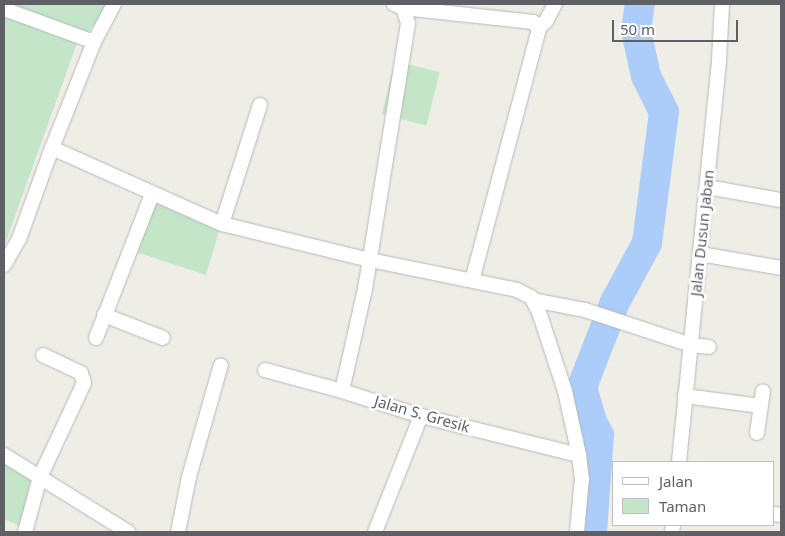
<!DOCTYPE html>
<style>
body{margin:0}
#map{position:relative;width:785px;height:536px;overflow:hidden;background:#efeee6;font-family:"Noto Sans",sans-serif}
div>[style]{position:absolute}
.green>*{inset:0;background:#c5e5c9;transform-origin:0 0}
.river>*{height:30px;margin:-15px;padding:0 15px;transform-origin:15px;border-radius:15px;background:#accdf9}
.roads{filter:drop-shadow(0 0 1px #b6b8bc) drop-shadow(0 0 1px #b6b8bc)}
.street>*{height:14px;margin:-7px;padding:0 7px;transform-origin:7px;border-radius:7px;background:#fff}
span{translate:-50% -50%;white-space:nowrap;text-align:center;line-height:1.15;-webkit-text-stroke:5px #fff;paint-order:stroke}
.street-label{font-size:15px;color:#5e6066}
.frame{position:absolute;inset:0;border:5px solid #5e6066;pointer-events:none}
.legend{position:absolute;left:612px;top:461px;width:162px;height:65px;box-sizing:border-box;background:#fff;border:1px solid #bfbfc2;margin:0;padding:6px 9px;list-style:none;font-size:15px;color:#5e6066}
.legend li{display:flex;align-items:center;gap:10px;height:25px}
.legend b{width:25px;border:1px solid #bfbfc2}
.scale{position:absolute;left:612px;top:20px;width:126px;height:22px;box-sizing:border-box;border:2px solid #5e6066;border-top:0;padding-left:6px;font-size:15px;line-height:18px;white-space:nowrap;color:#5e6066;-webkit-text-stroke:4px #fff;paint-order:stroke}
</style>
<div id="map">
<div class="green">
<i style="clip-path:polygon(4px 4px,111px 4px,76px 46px,4px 247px)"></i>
<i style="left:395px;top:61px;width:46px;height:55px;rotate:14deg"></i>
<i style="clip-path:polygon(153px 198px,220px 228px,206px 275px,136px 252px)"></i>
<i style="clip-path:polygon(4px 460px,32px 471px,22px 527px,4px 519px)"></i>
</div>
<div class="river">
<i style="left:592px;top:532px;width:97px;rotate:-85.9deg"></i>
<i style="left:599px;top:435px;width:15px;rotate:-118deg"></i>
<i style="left:592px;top:422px;width:36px;rotate:-106deg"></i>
<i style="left:582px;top:387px;width:91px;rotate:-68.8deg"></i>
<i style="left:615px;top:302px;width:67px;rotate:-61.5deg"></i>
<i style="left:647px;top:243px;width:132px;rotate:-82.6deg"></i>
<i style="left:664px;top:112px;width:40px;rotate:-116.6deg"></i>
<i style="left:646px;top:76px;width:46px;rotate:-102.5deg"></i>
<i style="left:636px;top:31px;width:27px;rotate:-82deg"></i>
</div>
<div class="roads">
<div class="street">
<i style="left:114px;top:4px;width:43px;rotate:117.8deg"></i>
<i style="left:94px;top:42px;width:114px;rotate:111.6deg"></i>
<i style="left:52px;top:148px;width:186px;rotate:24.1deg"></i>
<i style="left:222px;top:224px;width:152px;rotate:13.7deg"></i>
<i style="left:370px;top:260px;width:150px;rotate:11.5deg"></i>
<i style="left:517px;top:290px;width:16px;rotate:27deg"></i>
<i style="left:531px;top:297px;width:17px;rotate:62deg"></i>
<i style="left:539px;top:312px;width:83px;rotate:71.8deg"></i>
<i style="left:565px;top:391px;width:66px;rotate:77.7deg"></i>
<i style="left:579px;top:455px;width:23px;rotate:83deg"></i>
<i style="left:582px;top:478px;width:54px;rotate:95.3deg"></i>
<i style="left:403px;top:8px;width:131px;rotate:6.1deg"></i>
<i style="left:533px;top:22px;width:9px;rotate:49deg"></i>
<i style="left:539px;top:29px;width:260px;rotate:104.9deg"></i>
<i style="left:4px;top:9px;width:96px;rotate:20.1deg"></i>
<i style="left:538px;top:28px;width:11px;rotate:-41deg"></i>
<i style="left:546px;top:21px;width:19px;rotate:-62deg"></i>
<i style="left:707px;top:187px;width:75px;rotate:10deg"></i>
<i style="left:222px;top:224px;width:125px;rotate:-72.3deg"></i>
<i style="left:700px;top:254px;width:82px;rotate:9.8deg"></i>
<i style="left:4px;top:265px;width:30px;rotate:-60deg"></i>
<i style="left:19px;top:239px;width:97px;rotate:-70.1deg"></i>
<i style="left:533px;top:300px;width:53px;rotate:10.9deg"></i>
<i style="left:585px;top:310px;width:112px;rotate:18.3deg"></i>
<i style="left:691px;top:345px;width:18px;rotate:6deg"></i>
<i style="left:104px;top:315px;width:63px;rotate:21.3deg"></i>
<i style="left:96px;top:338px;width:155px;rotate:-68.7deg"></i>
<i style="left:265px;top:370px;width:80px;rotate:15.3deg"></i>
<i style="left:342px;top:391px;width:83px;rotate:17.6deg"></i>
<i style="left:421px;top:416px;width:163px;rotate:13.9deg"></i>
<i style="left:342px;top:391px;width:105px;rotate:-77.3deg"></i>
<i style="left:365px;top:289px;width:269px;rotate:-80.8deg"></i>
<i style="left:408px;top:23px;width:16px;rotate:-108deg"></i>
<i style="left:403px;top:8px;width:10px;rotate:-156deg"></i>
<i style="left:685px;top:396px;width:76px;rotate:7.6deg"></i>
<i style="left:757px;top:433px;width:42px;rotate:-81.9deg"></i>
<i style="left:4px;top:455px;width:146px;rotate:31.8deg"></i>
<i style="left:679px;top:462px;width:404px;rotate:-84.3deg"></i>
<i style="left:719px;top:60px;width:56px;rotate:-86.9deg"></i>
<i style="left:774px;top:514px;width:7px;rotate:8deg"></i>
<i style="left:25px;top:532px;width:57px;rotate:-74.7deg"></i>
<i style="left:40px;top:477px;width:104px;rotate:-64.9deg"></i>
<i style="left:84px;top:383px;width:10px;rotate:-107deg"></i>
<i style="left:81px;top:373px;width:42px;rotate:-154.7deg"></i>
<i style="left:178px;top:532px;width:56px;rotate:-78.7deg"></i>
<i style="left:189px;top:477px;width:116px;rotate:-74.1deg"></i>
<i style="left:375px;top:532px;width:125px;rotate:-68.4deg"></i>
<i style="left:672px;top:532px;width:7px;rotate:-82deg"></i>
</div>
</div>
<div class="street-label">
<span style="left:702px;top:233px;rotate:-84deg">Jalan Dusun Jaban</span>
<span style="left:422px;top:414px;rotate:16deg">Jalan S. Gresik</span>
</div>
<div class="frame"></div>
<ul class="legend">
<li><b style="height:6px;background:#fff"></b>Jalan</li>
<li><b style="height:14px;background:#c5e5c9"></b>Taman</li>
</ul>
<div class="scale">50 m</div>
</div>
